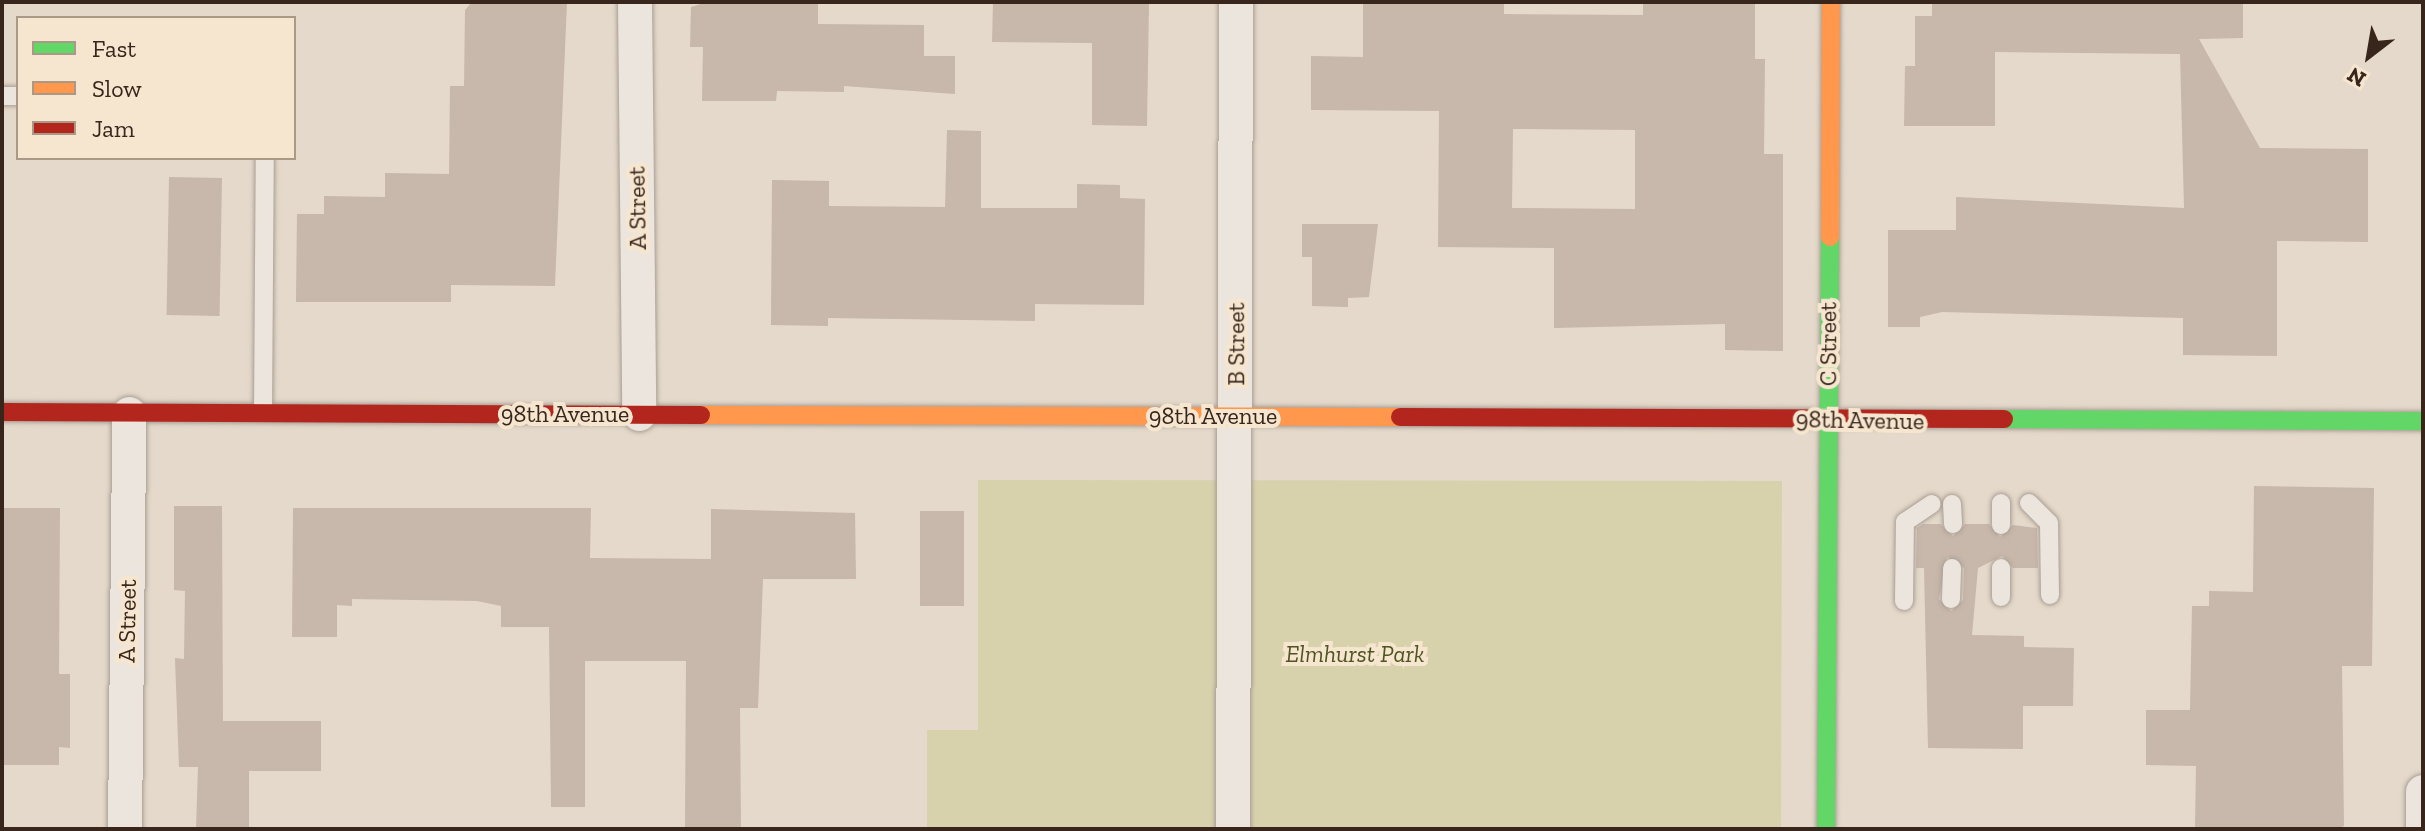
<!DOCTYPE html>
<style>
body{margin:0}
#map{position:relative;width:2425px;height:831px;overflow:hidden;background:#e4d9ca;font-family:"Zilla Slab",serif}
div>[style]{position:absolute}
.green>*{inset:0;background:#d8d2ac}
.building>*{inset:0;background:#c8b7ab;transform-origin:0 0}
.roads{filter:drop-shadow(0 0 2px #a99e94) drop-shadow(0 0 2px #a99e94)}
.lane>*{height:18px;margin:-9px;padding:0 9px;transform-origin:9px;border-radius:9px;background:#ece5dd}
.street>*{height:34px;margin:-17px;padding:0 17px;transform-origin:17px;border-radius:17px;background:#ece5dd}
.fast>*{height:18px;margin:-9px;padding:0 9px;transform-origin:9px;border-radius:9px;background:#63d668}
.slow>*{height:18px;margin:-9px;padding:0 9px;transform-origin:9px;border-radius:9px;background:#ff974d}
.jam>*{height:18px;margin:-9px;padding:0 9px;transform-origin:9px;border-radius:9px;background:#b3261e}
span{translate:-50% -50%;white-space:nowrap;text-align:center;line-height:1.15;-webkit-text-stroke:8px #f6e6cf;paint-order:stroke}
.street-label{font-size:24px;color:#38261c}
.park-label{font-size:24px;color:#4e5522;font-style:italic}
.frame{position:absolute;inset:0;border:4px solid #38261c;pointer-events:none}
.legend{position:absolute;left:16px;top:16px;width:280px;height:144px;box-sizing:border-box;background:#f6e6cf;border:2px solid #aa9987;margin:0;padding:10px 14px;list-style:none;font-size:24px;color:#38261c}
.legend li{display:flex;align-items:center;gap:16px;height:40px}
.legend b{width:40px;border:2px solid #aa9987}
.north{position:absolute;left:2329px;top:16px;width:80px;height:80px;-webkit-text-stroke:6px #f6e6cf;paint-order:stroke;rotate:211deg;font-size:22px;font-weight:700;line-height:32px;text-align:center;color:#38261c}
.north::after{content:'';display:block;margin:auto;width:28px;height:36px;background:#38261c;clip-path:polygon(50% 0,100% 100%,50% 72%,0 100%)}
</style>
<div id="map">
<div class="green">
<i style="clip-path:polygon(978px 480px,1782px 481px,1781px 829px,927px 829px,927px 730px,978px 730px)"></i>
</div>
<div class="building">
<i style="clip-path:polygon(472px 2px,567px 2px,555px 286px,451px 285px,451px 302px,296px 302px,297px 214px,324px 214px,324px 196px,385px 197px,385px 173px,449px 174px,450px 86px,464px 86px,465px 10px)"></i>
<i style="clip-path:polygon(707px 2px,818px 2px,818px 24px,924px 25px,924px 56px,955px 56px,955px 94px,844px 86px,844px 92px,777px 91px,776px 101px,702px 101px,703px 47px,690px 47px,691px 7px)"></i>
<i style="clip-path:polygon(993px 2px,1149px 2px,1147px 126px,1092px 125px,1092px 43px,992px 42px)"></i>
<i style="clip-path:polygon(evenodd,1363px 2px,1504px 2px,1504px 14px,1643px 15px,1643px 2px,1755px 2px,1755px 59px,1765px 59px,1764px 154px,1783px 154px,1783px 351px,1725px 350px,1725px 324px,1554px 328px,1554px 248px,1438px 247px,1439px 111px,1311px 110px,1311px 56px,1363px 57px,1363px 2px,1513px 129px,1635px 130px,1635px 209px,1512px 208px,1513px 129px)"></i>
<i style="clip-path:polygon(1932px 2px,2243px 2px,2243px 38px,2199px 39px,2260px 148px,2368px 149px,2368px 242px,2277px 241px,2277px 356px,2183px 355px,2183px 318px,1942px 312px,1920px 317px,1920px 327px,1888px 327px,1888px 230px,1956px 230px,1956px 197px,2184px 208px,2180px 54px,1995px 52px,1995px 126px,1904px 126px,1905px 66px,1915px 66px,1915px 16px,1932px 16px)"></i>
<i style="clip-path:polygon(947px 130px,981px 131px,981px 208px,1077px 208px,1077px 184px,1120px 185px,1120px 198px,1145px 199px,1144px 305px,1035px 304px,1035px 321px,828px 318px,828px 326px,771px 325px,772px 180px,829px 181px,829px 206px,945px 207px)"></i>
<i style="left:169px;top:177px;width:53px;height:138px;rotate:1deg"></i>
<i style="clip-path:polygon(1302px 224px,1378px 224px,1369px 297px,1348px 298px,1348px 307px,1312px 306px,1312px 257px,1302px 257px)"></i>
<i style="clip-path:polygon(2254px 486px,2374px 488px,2372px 666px,2342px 666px,2344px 826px,2337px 829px,2195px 829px,2196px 766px,2146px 765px,2146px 710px,2190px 710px,2192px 606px,2209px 606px,2209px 591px,2253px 592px)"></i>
<i style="clip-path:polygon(174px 506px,222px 506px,223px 721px,321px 721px,321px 771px,249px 771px,249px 829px,196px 829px,198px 767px,179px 767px,175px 658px,184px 659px,185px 591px,174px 590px)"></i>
<i style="clip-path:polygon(2px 508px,60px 508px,59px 674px,70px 674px,70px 748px,59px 747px,59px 765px,2px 765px)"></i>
<i style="clip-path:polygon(293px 508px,591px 508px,590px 558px,711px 559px,711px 509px,855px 513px,856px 579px,763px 579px,758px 708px,740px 708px,741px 829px,685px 829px,686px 661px,585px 661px,585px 807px,551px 807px,549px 627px,501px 627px,501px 606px,477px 601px,352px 599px,352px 606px,337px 605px,337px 637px,292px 637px)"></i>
<i style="left:920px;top:511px;width:44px;height:95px"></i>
<i style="clip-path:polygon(evenodd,1923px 524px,1941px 524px,1953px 536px,1965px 524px,1989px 524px,2000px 537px,2013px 525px,2037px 528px,2038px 568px,2013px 568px,2002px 556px,1978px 568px,1972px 635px,2024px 636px,2024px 647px,2074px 648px,2073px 706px,2023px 706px,2023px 749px,1928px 748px,1924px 568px,1916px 568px,1917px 528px,1923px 524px,1947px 557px,1964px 568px,1963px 600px,1951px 611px,1939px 599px,1947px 557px)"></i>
</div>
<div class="roads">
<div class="lane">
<i style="left:2px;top:96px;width:16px"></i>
<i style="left:263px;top:413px;width:255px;rotate:-89.6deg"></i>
<i style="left:2001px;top:503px;width:22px;rotate:90deg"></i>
<i style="left:2029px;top:503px;width:28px;rotate:45deg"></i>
<i style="left:2049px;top:523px;width:72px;rotate:89.2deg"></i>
<i style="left:1952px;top:504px;width:20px;rotate:87deg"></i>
<i style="left:2001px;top:568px;width:29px;rotate:90deg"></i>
<i style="left:1951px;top:599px;width:31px;rotate:-88deg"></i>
<i style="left:1904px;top:601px;width:79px;rotate:-89.3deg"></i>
<i style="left:1905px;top:522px;width:32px;rotate:-34deg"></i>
</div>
<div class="street">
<i style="left:635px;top:2px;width:412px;rotate:89.4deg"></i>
<i style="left:125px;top:829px;width:415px;rotate:-89.4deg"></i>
<i style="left:1233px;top:829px;width:827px;rotate:-89.79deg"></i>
<i style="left:2423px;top:829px;width:37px;rotate:-90deg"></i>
</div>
<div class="fast">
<i style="left:2004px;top:419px;width:419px;rotate:0.3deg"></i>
<i style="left:1826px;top:829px;width:592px;rotate:-89.61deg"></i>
</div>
<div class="slow">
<i style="left:1830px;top:237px;width:235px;rotate:-89.8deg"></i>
<i style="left:701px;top:415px;width:699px;rotate:0.16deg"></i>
</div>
<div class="jam">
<i style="left:2px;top:412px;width:699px;rotate:0.25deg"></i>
<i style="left:1400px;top:417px;width:604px;rotate:0.19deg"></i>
</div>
</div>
<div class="street-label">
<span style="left:637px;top:208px;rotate:-91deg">A Street</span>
<span style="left:1236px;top:344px;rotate:-90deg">B Street</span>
<span style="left:1828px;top:344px;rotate:-90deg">C Street</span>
<span style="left:565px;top:414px">98th Avenue</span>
<span style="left:1213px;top:416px">98th Avenue</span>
<span style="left:1860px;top:420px;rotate:1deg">98th Avenue</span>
<span style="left:127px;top:621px;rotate:-89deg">A Street</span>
</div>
<div class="park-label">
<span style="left:1355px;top:654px">Elmhurst Park</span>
</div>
<div class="frame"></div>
<ul class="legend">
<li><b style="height:10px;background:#63d668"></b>Fast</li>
<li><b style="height:10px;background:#ff974d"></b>Slow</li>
<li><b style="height:10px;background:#b3261e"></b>Jam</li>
</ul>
<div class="north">N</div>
</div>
